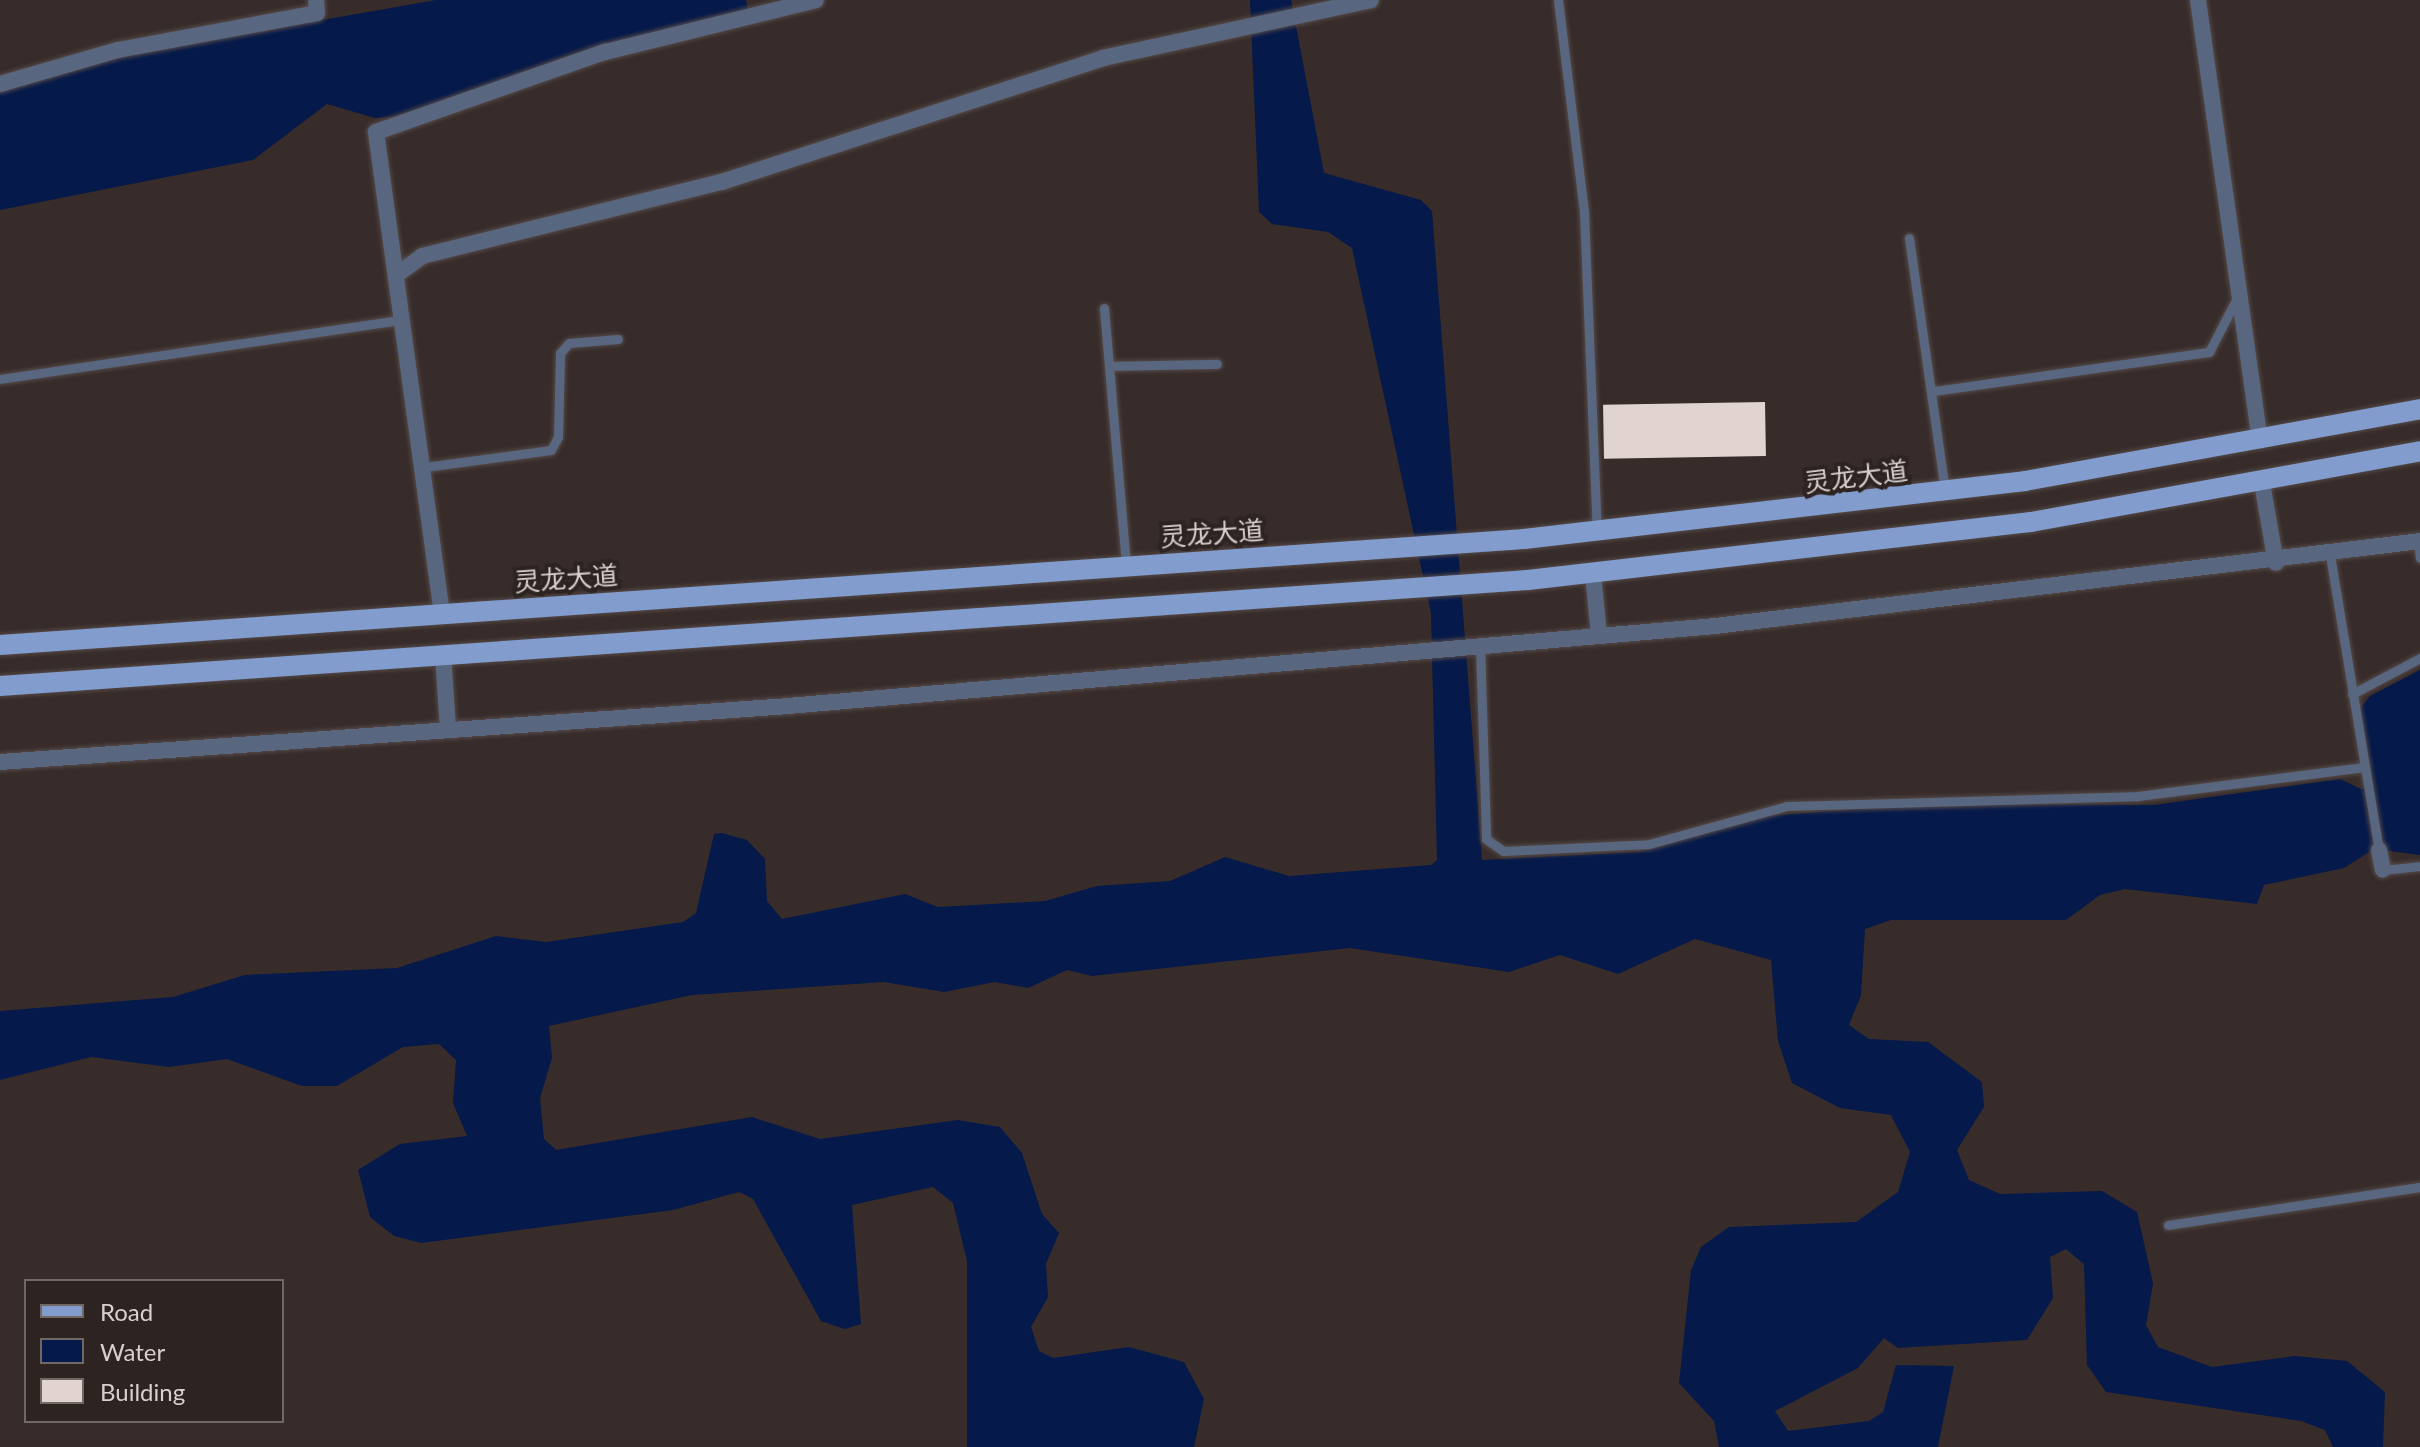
<!DOCTYPE html>
<meta charset="utf-8">
<style>
body{margin:0}
#map{position:relative;width:2420px;height:1447px;overflow:hidden;background:#372c2a;font-family:Lato,"Noto Sans SC",sans-serif}
div>[style]{position:absolute}
.water>*{inset:0;background:#05194a}
.building>*{inset:0;background:#e1d3d0;transform-origin:0 0}
.roads{filter:drop-shadow(0 0 2px #544a48) drop-shadow(0 0 2px #544a48)}
.service>*{height:9px;margin:-4.5px;padding:0 4.5px;transform-origin:4.5px;border-radius:4.5px;background:#59667f}
.minor>*{height:16px;margin:-8px;padding:0 8px;transform-origin:8px;border-radius:8px;background:#59667f}
.primary>*{height:20px;margin:-10px;padding:0 10px;transform-origin:10px;border-radius:10px;background:#829cce}
span{translate:-50% -50%;white-space:nowrap;text-align:center;line-height:1.15;-webkit-text-stroke:8px #2d2321;paint-order:stroke}
.street-label{font-size:26px;color:#d7d0ce}
.legend{position:absolute;left:24px;top:1279px;width:260px;height:144px;box-sizing:border-box;background:#2d2321;border:2px solid #716866;margin:0;padding:10px 14px;list-style:none;font-size:24px;color:#d7d0ce}
.legend li{display:flex;align-items:center;gap:16px;height:40px}
.legend b{width:40px;border:2px solid #716866}
</style>
<div id="map">
<div class="water">
<i style="clip-path:polygon(436px 0,746px 0,749px 16px,400px 116px,375px 118px,327px 104px,253px 160px,0 210px,0 92px,128px 54px)"></i>
<i style="clip-path:polygon(1250px 0,1291px 0,1324px 173px,1421px 200px,1432px 211px,1482px 860px,1639px 852px,1765px 816px,1928px 804px,2154px 805px,2340px 779px,2361px 789px,2372px 786px,2360px 709px,2370px 696px,2420px 670px,2420px 855px,2374px 849px,2344px 868px,2264px 885px,2257px 904px,2125px 889px,2100px 895px,2066px 920px,1891px 920px,1865px 929px,1861px 995px,1849px 1025px,1869px 1039px,1928px 1042px,1982px 1082px,1984px 1107px,1957px 1150px,1969px 1180px,2000px 1194px,2102px 1191px,2137px 1212px,2153px 1283px,2146px 1325px,2158px 1347px,2212px 1367px,2295px 1356px,2347px 1361px,2385px 1392px,2383px 1447px,2333px 1447px,2325px 1430px,2301px 1421px,2106px 1392px,2087px 1365px,2084px 1264px,2066px 1249px,2050px 1257px,2053px 1298px,2027px 1340px,1898px 1348px,1884px 1338px,1858px 1368px,1775px 1411px,1788px 1431px,1869px 1421px,1883px 1412px,1896px 1365px,1954px 1366px,1938px 1447px,1719px 1447px,1714px 1421px,1679px 1383px,1691px 1270px,1701px 1247px,1729px 1227px,1856px 1222px,1898px 1192px,1910px 1152px,1891px 1115px,1840px 1108px,1792px 1083px,1778px 1041px,1771px 960px,1695px 939px,1618px 974px,1560px 955px,1509px 972px,1350px 948px,1092px 976px,1067px 970px,1028px 988px,995px 982px,944px 992px,884px 982px,692px 995px,549px 1026px,552px 1058px,540px 1098px,544px 1139px,556px 1150px,752px 1117px,820px 1139px,958px 1120px,1000px 1127px,1022px 1153px,1042px 1214px,1059px 1233px,1046px 1264px,1048px 1297px,1031px 1327px,1039px 1351px,1053px 1358px,1129px 1347px,1184px 1362px,1204px 1399px,1194px 1447px,967px 1447px,967px 1261px,953px 1203px,933px 1187px,852px 1205px,861px 1324px,845px 1329px,821px 1321px,753px 1199px,739px 1192px,673px 1210px,421px 1243px,394px 1236px,370px 1217px,358px 1170px,400px 1144px,467px 1136px,453px 1103px,456px 1060px,439px 1044px,403px 1047px,337px 1086px,302px 1086px,227px 1059px,169px 1067px,91px 1057px,0 1080px,0 1011px,173px 997px,245px 975px,397px 968px,496px 936px,546px 942px,683px 922px,696px 913px,714px 834px,722px 833px,747px 840px,765px 859px,767px 901px,782px 919px,905px 894px,938px 907px,1045px 901px,1097px 886px,1170px 881px,1225px 857px,1289px 876px,1431px 865px,1437px 860px,1431px 613px,1352px 248px,1328px 232px,1272px 224px,1259px 212px)"></i>
</div>
<div class="building">
<i style="left:1765px;top:402px;width:54px;height:162px;rotate:89deg"></i>
</div>
<div class="roads">
<div class="service">
<i style="left:1558px;top:0;width:214px;rotate:83deg"></i>
<i style="left:1584px;top:212px;width:319px;rotate:87.7deg"></i>
<i style="left:1909px;top:238px;width:257px;rotate:81.9deg"></i>
<i style="left:1104px;top:308px;width:259px;rotate:85.1deg"></i>
<i style="left:1110px;top:366px;width:107px;rotate:-1.1deg"></i>
<i style="left:0;top:379px;width:408px;rotate:-8.4deg"></i>
<i style="left:1934px;top:391px;width:278px;rotate:-8.1deg"></i>
<i style="left:2209px;top:352px;width:63px;rotate:-62.6deg"></i>
<i style="left:425px;top:467px;width:127px;rotate:-7.7deg"></i>
<i style="left:551px;top:450px;width:15px;rotate:-62deg"></i>
<i style="left:558px;top:437px;width:84px;rotate:-88.6deg"></i>
<i style="left:560px;top:353px;width:13px;rotate:-48deg"></i>
<i style="left:569px;top:343px;width:49px;rotate:-4.7deg"></i>
<i style="left:2418px;top:541px;width:17px;rotate:83deg"></i>
<i style="left:2330px;top:555px;width:299px;rotate:80.6deg"></i>
<i style="left:1480px;top:645px;width:194px;rotate:88.2deg"></i>
<i style="left:1486px;top:839px;width:21px;rotate:35deg"></i>
<i style="left:1503px;top:851px;width:146px;rotate:-2.7deg"></i>
<i style="left:1649px;top:844px;width:143px;rotate:-15.4deg"></i>
<i style="left:1787px;top:806px;width:351px;rotate:-1.6deg"></i>
<i style="left:2138px;top:796px;width:228px;rotate:-7.3deg"></i>
<i style="left:2352px;top:694px;width:77px;rotate:-27.9deg"></i>
<i style="left:2383px;top:870px;width:37px;rotate:-6deg"></i>
<i style="left:2168px;top:1225px;width:255px;rotate:-8.6deg"></i>
</div>
<div class="minor">
<i style="left:2198px;top:0;width:445px;rotate:82deg"></i>
<i style="left:0;top:84px;width:123px;rotate:-16.1deg"></i>
<i style="left:118px;top:50px;width:202px;rotate:-10.5deg"></i>
<i style="left:317px;top:13px;width:13px;rotate:-94deg"></i>
<i style="left:399px;top:273px;width:29px;rotate:-36deg"></i>
<i style="left:422px;top:256px;width:309px;rotate:-13.9deg"></i>
<i style="left:722px;top:182px;width:401px;rotate:-18deg"></i>
<i style="left:1103px;top:58px;width:274px;rotate:-12.2deg"></i>
<i style="left:2262px;top:483px;width:81px;rotate:80.1deg"></i>
<i style="left:1593px;top:574px;width:61px;rotate:84.4deg"></i>
<i style="left:442px;top:614px;width:486px;rotate:-97.8deg"></i>
<i style="left:376px;top:132px;width:243px;rotate:-19.3deg"></i>
<i style="left:605px;top:52px;width:217px;rotate:-13.8deg"></i>
<i style="left:443px;top:655px;width:74px;rotate:86.1deg"></i>
<i style="left:0;top:762px;width:790px;rotate:-4.06deg"></i>
<i style="left:788px;top:706px;width:930px;rotate:-4.93deg"></i>
<i style="left:1715px;top:626px;width:710px;rotate:-6.87deg"></i>
<i style="left:2379px;top:850px;width:20px;rotate:79deg"></i>
</div>
<div class="primary">
<i style="left:0;top:645px;width:1528px;rotate:-3.98deg"></i>
<i style="left:1524px;top:539px;width:504px;rotate:-6.6deg"></i>
<i style="left:2025px;top:481px;width:402px;rotate:-10.3deg"></i>
<i style="left:0;top:686px;width:1532px;rotate:-3.97deg"></i>
<i style="left:1528px;top:580px;width:506px;rotate:-6.58deg"></i>
<i style="left:2031px;top:522px;width:395px;rotate:-10.3deg"></i>
</div>
</div>
<div class="street-label">
<span style="left:1856px;top:477px;rotate:-7deg">灵龙大道</span>
<span style="left:1212px;top:534px;rotate:-4deg">灵龙大道</span>
<span style="left:566px;top:579px;rotate:-4deg">灵龙大道</span>
</div>
<ul class="legend">
<li><b style="height:10px;background:#829cce"></b>Road</li>
<li><b style="height:22px;background:#05194a"></b>Water</li>
<li><b style="height:22px;background:#e1d3d0"></b>Building</li>
</ul>
</div>
